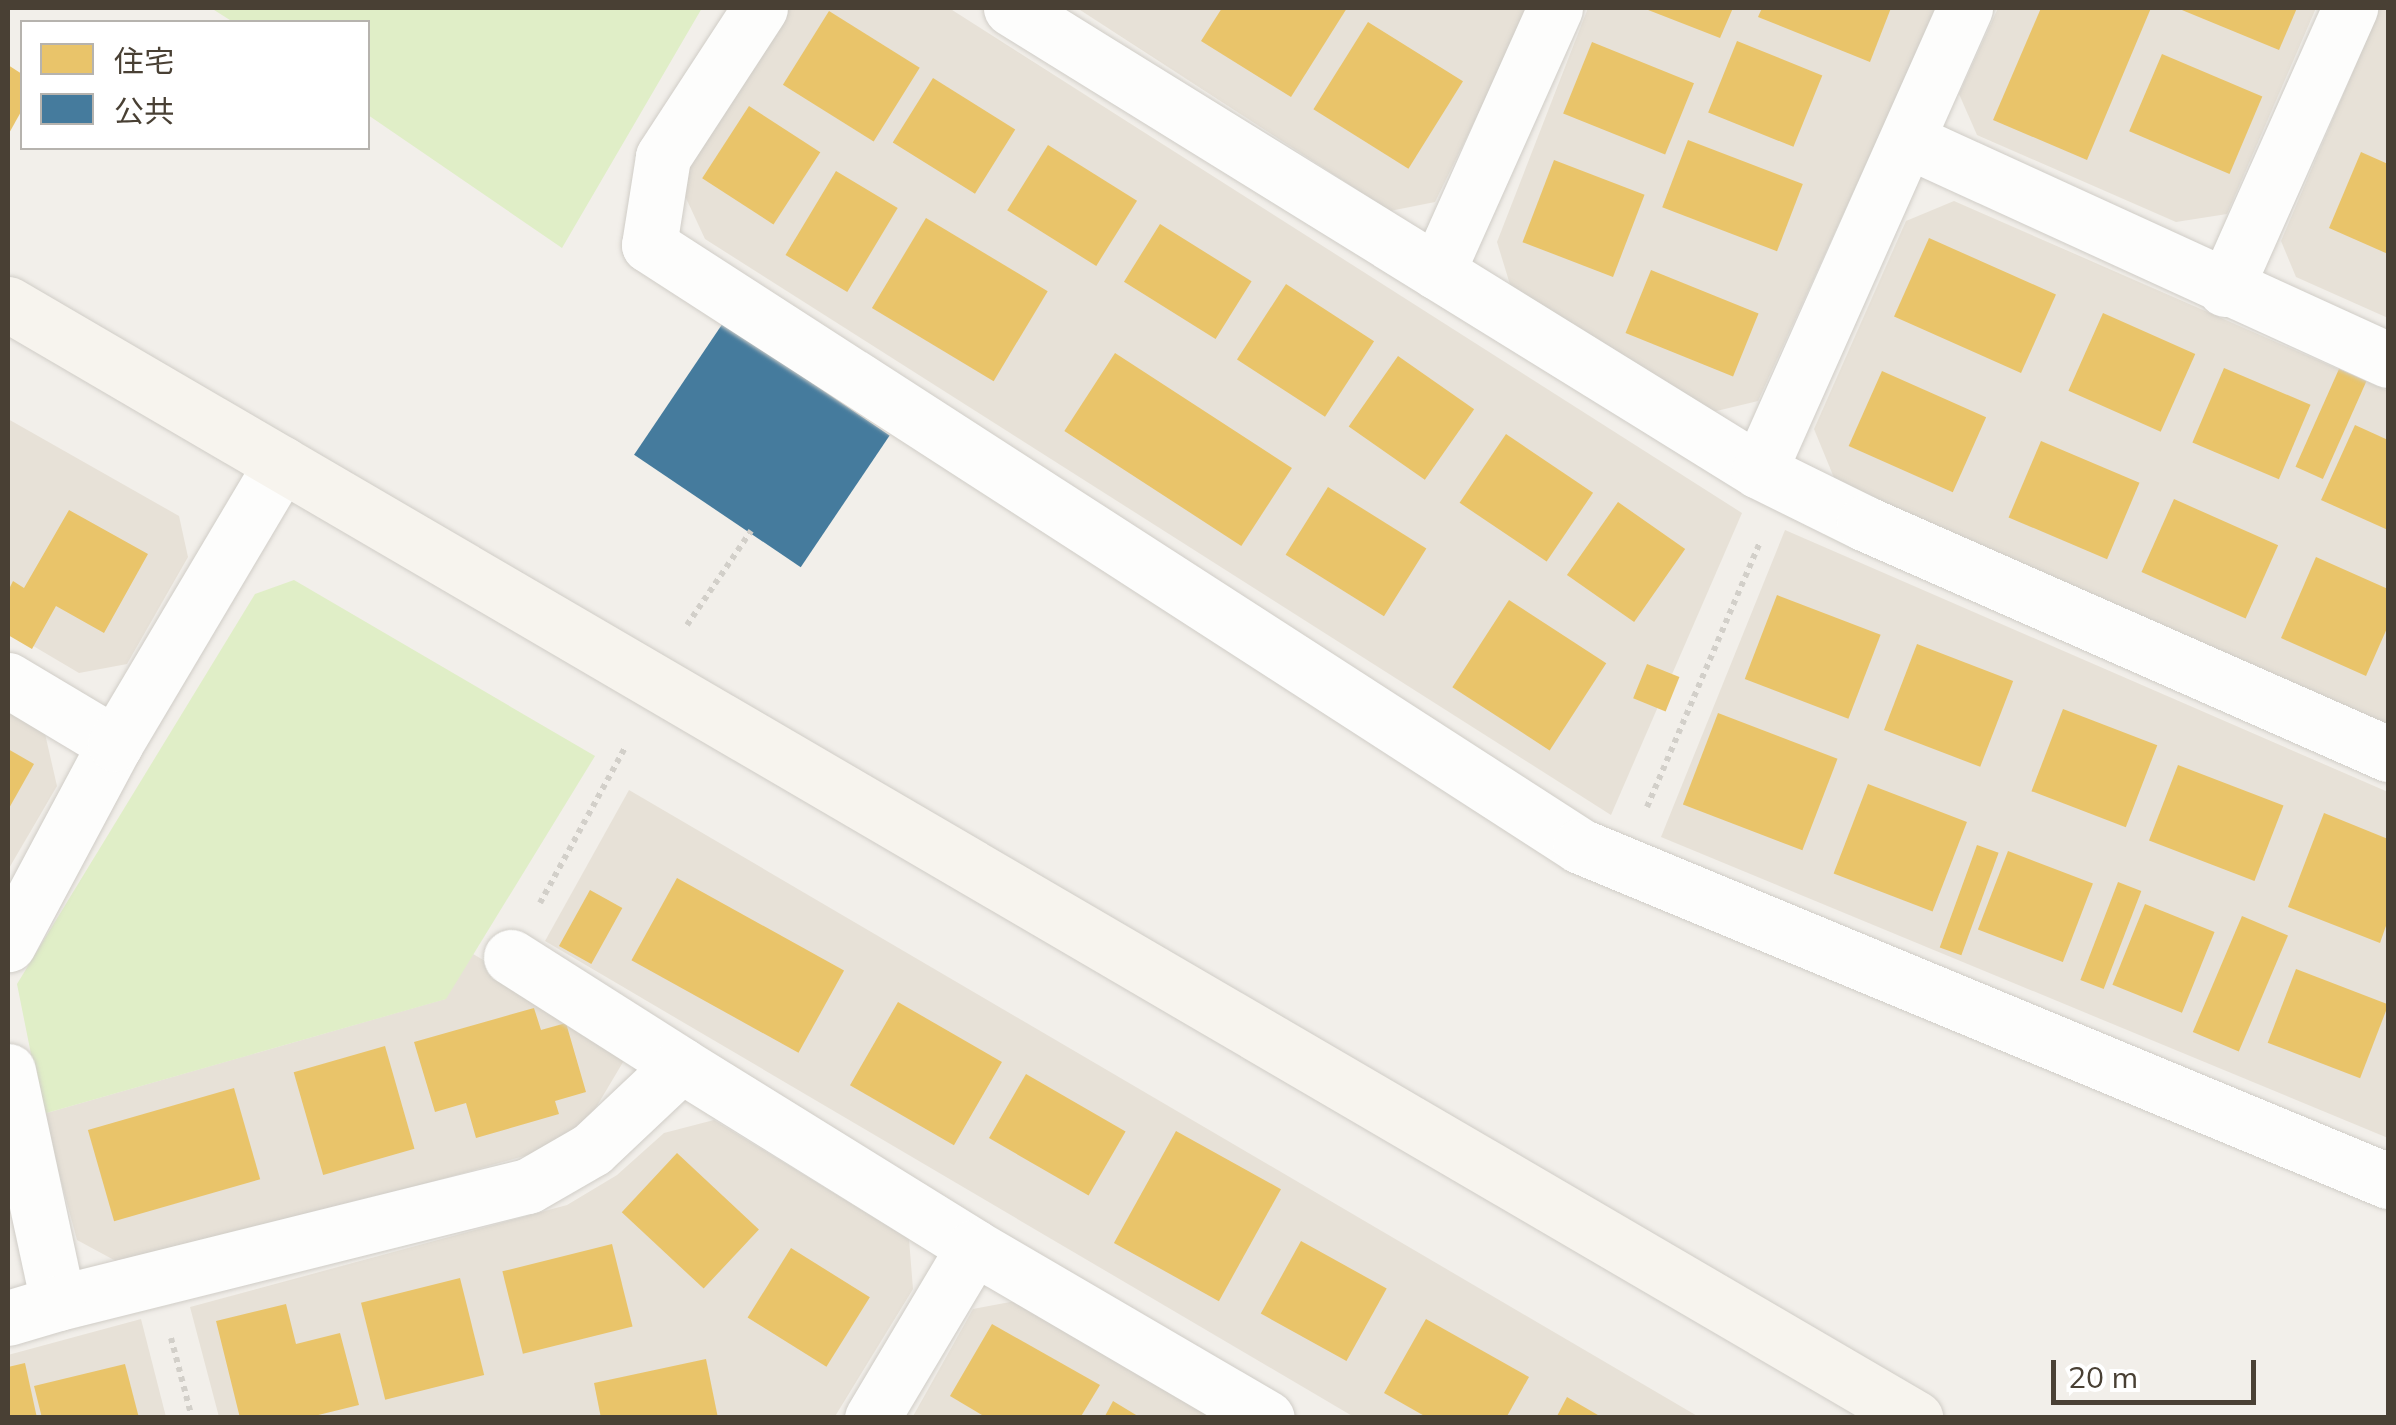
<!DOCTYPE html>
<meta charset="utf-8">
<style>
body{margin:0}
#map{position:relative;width:2396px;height:1425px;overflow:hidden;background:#f2efea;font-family:Mulish,"Noto Sans JP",sans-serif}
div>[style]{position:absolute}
.residential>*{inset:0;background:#e7e1d7}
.green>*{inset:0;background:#e0eec7}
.homes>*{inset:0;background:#e9c46a;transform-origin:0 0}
.public>*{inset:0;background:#457b9d;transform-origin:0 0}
.path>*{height:6px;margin-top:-3px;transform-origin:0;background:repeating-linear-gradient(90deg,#d2cfc9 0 5px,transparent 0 10px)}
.roads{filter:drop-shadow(0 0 2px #d0cdc7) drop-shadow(0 0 2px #d0cdc7)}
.street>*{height:55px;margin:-27.5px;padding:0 27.5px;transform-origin:27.5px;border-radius:27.5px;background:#fdfdfc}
.secondary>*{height:55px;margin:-27.5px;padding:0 27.5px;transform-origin:27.5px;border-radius:27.5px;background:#f7f4ee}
span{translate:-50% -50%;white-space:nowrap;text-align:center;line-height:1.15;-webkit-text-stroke:10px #fff;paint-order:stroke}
.frame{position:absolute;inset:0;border:10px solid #494034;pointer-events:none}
.legend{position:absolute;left:20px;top:20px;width:350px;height:130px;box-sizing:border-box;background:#fff;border:2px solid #b6b3ae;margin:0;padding:12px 18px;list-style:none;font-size:30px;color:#494034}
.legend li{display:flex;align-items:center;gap:20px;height:50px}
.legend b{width:50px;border:2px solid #b6b3ae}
.scale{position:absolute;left:2051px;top:1360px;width:205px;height:45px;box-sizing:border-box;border:5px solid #494034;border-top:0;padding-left:12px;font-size:30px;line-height:35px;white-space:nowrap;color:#494034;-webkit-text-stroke:8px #fff;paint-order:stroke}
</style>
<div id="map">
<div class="residential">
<i style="clip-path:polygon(789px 8px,949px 8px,1742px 513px,1611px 815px,705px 239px,679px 183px)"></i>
<i style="clip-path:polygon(1077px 8px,1530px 8px,1435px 202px,1390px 211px)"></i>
<i style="clip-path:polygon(1588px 8px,1937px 8px,1758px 401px,1704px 414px,1512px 291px,1497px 242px)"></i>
<i style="clip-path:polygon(1998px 8px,2316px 8px,2227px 214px,2176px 222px,1977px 135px,1959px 94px)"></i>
<i style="clip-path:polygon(2380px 8px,2388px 8px,2388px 318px,2296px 277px,2281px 241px)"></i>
<i style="clip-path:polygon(1954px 201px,2388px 391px,2388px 725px,1837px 485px,1814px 429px,1906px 221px)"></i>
<i style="clip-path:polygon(8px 419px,179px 516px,188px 557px,127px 664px,79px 673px,8px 631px)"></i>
<i style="clip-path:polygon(1785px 530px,2388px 792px,2388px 1138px,1661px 837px)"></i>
<i style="clip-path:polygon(8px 705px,43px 725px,57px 786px,8px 870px)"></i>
<i style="clip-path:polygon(629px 790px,1699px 1417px,1354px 1417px,545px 941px)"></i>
<i style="clip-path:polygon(473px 954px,632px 1047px,588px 1121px,542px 1151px,127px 1267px,77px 1240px,43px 1114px,445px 999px)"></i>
<i style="clip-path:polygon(714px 1120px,909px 1239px,913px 1289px,834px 1418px,219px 1417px,190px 1307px,567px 1205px,617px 1175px,664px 1133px)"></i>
<i style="clip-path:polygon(1021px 1300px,1220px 1418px,912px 1418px,973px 1309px)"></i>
<i style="clip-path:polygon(141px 1319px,166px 1417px,8px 1418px,8px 1355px)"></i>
</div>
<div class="green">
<i style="clip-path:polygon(211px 8px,702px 8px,562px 248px,368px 115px,368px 22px,233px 22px)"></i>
<i style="clip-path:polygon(294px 580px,595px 756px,446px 999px,43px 1114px,17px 984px,255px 594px)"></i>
</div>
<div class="homes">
<i style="clip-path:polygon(1222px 8px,1347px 8px,1291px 97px,1201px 41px)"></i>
<i style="clip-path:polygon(1643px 8px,1733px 8px,1720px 38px)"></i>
<i style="clip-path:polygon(1762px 8px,1891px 8px,1870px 62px,1758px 17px)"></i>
<i style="clip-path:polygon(2041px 8px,2151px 8px,2087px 160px,1993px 120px)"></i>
<i style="clip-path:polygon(2177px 8px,2297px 8px,2279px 50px)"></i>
<i style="left:829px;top:11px;width:107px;height:87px;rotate:32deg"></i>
<i style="left:1368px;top:22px;width:112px;height:103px;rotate:32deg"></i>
<i style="left:1737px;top:41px;width:92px;height:77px;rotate:22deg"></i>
<i style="left:1592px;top:42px;width:110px;height:77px;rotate:22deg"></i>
<i style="left:2162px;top:54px;width:109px;height:84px;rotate:23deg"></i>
<i style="clip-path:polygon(8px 65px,22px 74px,22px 110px,8px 135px)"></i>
<i style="left:933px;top:78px;width:97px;height:76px;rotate:32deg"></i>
<i style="left:749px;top:106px;width:85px;height:86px;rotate:33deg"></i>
<i style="left:1688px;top:140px;width:123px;height:72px;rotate:21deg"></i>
<i style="left:1048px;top:145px;width:105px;height:77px;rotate:32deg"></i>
<i style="clip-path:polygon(2361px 152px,2388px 164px,2388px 254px,2329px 228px)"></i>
<i style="left:1554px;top:160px;width:97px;height:88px;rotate:21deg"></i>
<i style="left:836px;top:171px;width:72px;height:98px;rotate:31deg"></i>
<i style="left:926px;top:218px;width:142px;height:105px;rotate:31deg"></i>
<i style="left:1160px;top:224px;width:108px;height:68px;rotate:32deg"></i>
<i style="left:1929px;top:238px;width:139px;height:86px;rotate:24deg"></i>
<i style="left:1651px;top:270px;width:116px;height:68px;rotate:22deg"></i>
<i style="left:1286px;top:284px;width:105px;height:90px;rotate:33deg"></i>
<i style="left:2103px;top:313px;width:101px;height:85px;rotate:24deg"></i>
<i style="left:1115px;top:353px;width:211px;height:93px;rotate:33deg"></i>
<i style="left:1398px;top:356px;width:93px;height:86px;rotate:35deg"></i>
<i style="left:2224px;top:368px;width:94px;height:81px;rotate:23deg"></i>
<i style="left:2339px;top:369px;width:30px;height:107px;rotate:24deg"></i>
<i style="left:1882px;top:371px;width:114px;height:82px;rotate:24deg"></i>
<i style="clip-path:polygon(2355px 425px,2388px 440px,2388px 530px,2321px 500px)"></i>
<i style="left:1506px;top:434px;width:105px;height:83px;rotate:34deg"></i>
<i style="left:2041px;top:441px;width:107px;height:83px;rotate:23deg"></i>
<i style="left:1328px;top:487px;width:116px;height:80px;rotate:32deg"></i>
<i style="left:2174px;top:499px;width:114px;height:80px;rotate:24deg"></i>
<i style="left:1618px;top:502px;width:82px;height:89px;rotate:35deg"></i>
<i style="clip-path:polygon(69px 510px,148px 554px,104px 633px,56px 606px,32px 649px,8px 635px,8px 591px,13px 581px,24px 588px)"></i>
<i style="clip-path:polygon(2316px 557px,2388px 589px,2388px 626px,2366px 676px,2281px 638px)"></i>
<i style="left:1777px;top:595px;width:111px;height:90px;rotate:21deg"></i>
<i style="left:1509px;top:600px;width:116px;height:104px;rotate:33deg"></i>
<i style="left:1917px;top:644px;width:103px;height:92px;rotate:21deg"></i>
<i style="left:1647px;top:664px;width:35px;height:37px;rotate:22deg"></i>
<i style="left:2063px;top:709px;width:101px;height:88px;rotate:21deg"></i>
<i style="left:1718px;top:713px;width:128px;height:98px;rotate:21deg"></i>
<i style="clip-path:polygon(8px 749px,34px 764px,8px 810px)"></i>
<i style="left:2178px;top:765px;width:113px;height:81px;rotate:21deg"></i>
<i style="left:1868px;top:784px;width:106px;height:96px;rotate:21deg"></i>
<i style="clip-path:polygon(2324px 813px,2388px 839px,2388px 920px,2380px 943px,2288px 907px)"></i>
<i style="left:1977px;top:845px;width:23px;height:109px;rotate:20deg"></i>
<i style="left:2008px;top:851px;width:91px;height:84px;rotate:21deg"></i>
<i style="left:677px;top:878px;width:191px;height:94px;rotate:29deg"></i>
<i style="left:2118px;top:882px;width:25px;height:105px;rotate:21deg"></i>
<i style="left:590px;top:890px;width:37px;height:64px;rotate:29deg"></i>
<i style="left:2145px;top:904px;width:75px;height:87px;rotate:22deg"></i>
<i style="left:2242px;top:916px;width:50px;height:126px;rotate:23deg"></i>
<i style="left:2296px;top:969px;width:99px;height:79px;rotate:21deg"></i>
<i style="left:898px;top:1002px;width:120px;height:96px;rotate:30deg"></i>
<i style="clip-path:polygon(534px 1008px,541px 1030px,566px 1023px,586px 1092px,555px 1101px,559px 1114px,476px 1138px,466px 1103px,435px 1112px,414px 1042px)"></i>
<i style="left:385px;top:1046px;width:107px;height:95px;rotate:74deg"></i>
<i style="left:1026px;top:1074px;width:115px;height:74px;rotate:30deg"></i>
<i style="left:234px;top:1088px;width:95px;height:152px;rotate:74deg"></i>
<i style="left:1176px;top:1131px;width:120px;height:128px;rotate:29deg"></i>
<i style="left:677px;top:1153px;width:112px;height:81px;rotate:43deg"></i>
<i style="left:1301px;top:1241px;width:98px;height:83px;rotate:29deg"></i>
<i style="left:612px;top:1244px;width:85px;height:113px;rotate:76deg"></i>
<i style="left:791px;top:1248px;width:93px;height:82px;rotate:32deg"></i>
<i style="left:460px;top:1278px;width:100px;height:102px;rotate:76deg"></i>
<i style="clip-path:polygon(286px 1304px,296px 1344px,340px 1333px,359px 1405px,306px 1418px,240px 1418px,216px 1321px)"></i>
<i style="clip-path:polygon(1426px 1319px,1529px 1377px,1506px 1418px,1428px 1418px,1384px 1393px)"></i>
<i style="clip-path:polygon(992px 1324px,1100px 1385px,1080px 1418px,987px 1418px,950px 1396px)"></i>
<i style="clip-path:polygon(706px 1359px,718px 1418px,601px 1418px,594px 1383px)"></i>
<i style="clip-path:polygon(25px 1363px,37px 1418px,8px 1418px,8px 1367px)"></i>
<i style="clip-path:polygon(125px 1364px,139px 1418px,42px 1418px,34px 1386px)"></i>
<i style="clip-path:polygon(1567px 1397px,1603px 1418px,1556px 1418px)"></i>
<i style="clip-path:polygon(1113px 1401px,1141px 1418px,1104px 1418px)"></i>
</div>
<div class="public">
<i style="left:723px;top:323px;width:201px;height:159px;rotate:34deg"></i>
</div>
<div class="path">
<i style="left:687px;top:625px;width:114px;rotate:-55.8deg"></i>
<i style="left:1647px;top:807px;width:288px;rotate:-66.9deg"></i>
<i style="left:540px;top:903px;width:179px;rotate:-61.3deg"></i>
<i style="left:171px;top:1338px;width:83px;rotate:75.3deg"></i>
</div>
<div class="roads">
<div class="street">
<i style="left:760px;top:8px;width:178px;rotate:123.1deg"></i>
<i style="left:663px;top:157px;width:89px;rotate:99deg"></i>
<i style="left:649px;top:245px;width:1108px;rotate:32.84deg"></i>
<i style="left:1580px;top:846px;width:875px;rotate:22.52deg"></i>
<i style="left:1011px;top:8px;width:880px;rotate:31.76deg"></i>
<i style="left:1759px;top:471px;width:117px;rotate:26.3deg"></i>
<i style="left:1864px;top:523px;width:573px;rotate:23.79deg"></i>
<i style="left:1907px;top:140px;width:529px;rotate:24.58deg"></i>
<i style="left:1437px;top:272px;width:289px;rotate:-65.9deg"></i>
<i style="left:2225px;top:289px;width:308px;rotate:-66deg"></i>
<i style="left:1759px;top:471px;width:507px;rotate:-66.01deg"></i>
<i style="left:8px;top:680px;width:125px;rotate:30.9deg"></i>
<i style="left:115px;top:744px;width:227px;rotate:118.1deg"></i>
<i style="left:115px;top:744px;width:326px;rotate:-59.3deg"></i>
<i style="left:511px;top:957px;width:201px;rotate:32.4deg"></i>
<i style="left:8px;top:1071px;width:237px;rotate:77.8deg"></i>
<i style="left:58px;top:1303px;width:484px;rotate:-14deg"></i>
<i style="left:528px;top:1186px;width:74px;rotate:-30deg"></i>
<i style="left:592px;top:1149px;width:122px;rotate:-43.3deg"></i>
<i style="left:681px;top:1065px;width:345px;rotate:31.8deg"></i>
<i style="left:974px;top:1247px;width:339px;rotate:30.3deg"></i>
<i style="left:8px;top:1318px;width:52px;rotate:-16.7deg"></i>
<i style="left:872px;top:1418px;width:199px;rotate:-59.2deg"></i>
</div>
<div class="secondary">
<i style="left:8px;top:304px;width:2209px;rotate:30.29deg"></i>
</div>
</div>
<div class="frame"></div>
<ul class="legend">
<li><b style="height:28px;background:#e9c46a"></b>住宅</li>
<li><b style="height:28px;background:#457b9d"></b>公共</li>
</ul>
<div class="scale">20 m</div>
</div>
